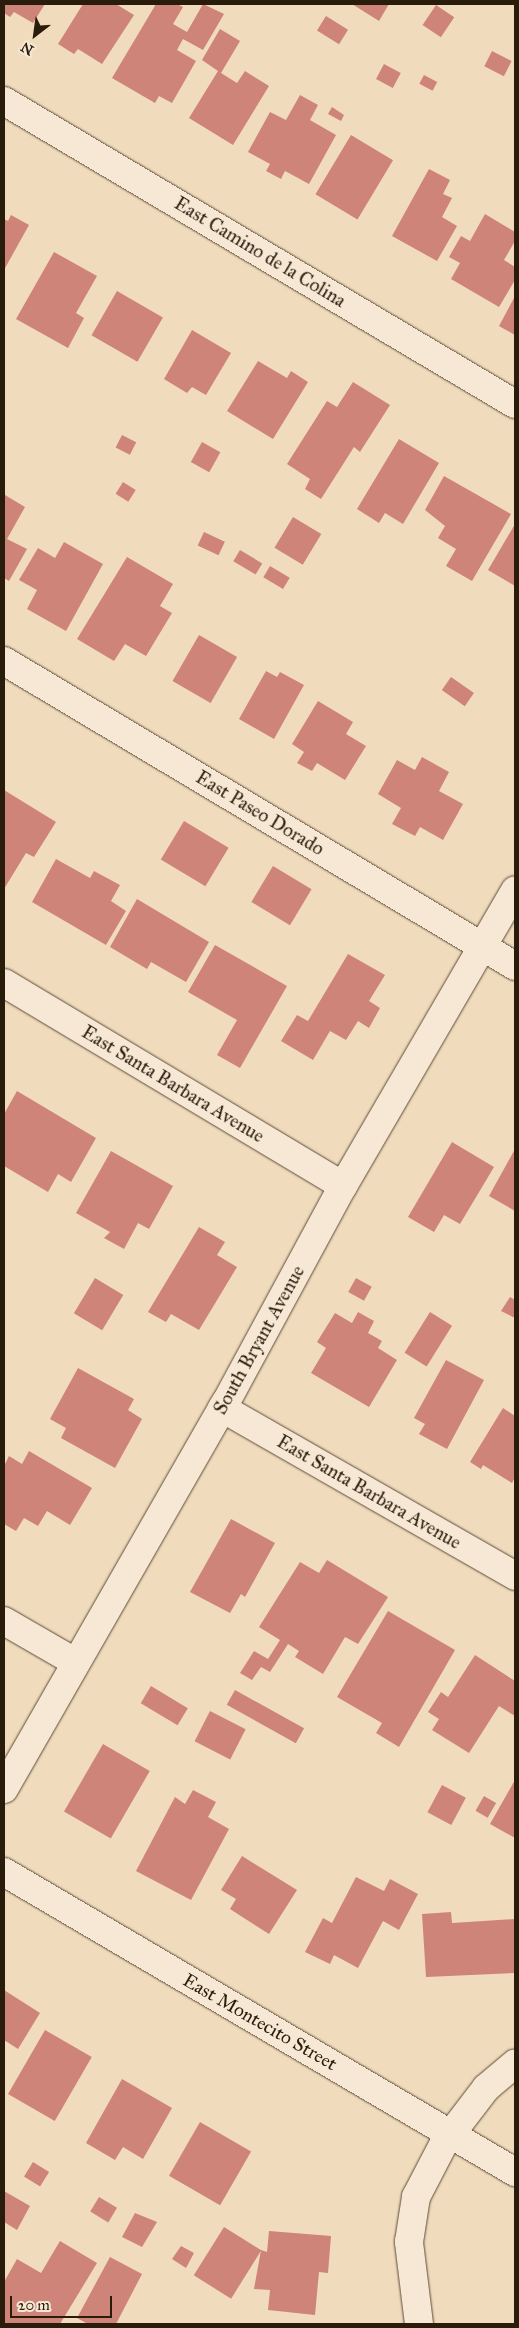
<!DOCTYPE html>
<style>
body{margin:0}
#map{position:relative;width:519px;height:2328px;overflow:hidden;background:#f1dbbd;font-family:"IM FELL Great Primer",serif}
div>[style]{position:absolute}
.building>*{inset:0;background:#ce8479;transform-origin:0 0}
.roads{filter:drop-shadow(0 0 1px #5c4c38) drop-shadow(0 0 1px #5c4c38)}
.minor>*{height:28px;margin:-14px;padding:0 14px;transform-origin:14px;border-radius:14px;background:#f6e8d4}
span{translate:-50% -50%;white-space:nowrap;text-align:center;line-height:1.15;-webkit-text-stroke:4.5px #f6e8d4;paint-order:stroke}
.street-label{font-size:19px;color:#2a1c0b}
.frame{position:absolute;inset:0;border:5px solid #2a1c0b;pointer-events:none}
.north{position:absolute;left:10px;top:10px;width:50px;height:50px;-webkit-text-stroke:4px #f6e8d4;paint-order:stroke;rotate:210deg;font-size:14px;font-weight:700;line-height:20px;text-align:center;color:#2a1c0b}
.north::after{content:'';display:block;margin:auto;width:18px;height:22px;background:#2a1c0b;clip-path:polygon(50% 0,100% 100%,50% 72%,0 100%)}
.scale{position:absolute;left:10px;top:2296px;width:102px;height:22px;box-sizing:border-box;border:2px solid #2a1c0b;border-top:0;padding-left:6px;font-size:15px;line-height:18px;white-space:nowrap;color:#2a1c0b;-webkit-text-stroke:4px #f6e8d4;paint-order:stroke}
</style>
<div id="map">
<div class="building">
<i style="clip-path:polygon(4px 4px,45px 4px,33px 23px,14px 12px,10px 17px,4px 13px)"></i>
<i style="clip-path:polygon(83px 4px,116px 4px,134px 15px,102px 64px,78px 49px,74px 54px,58px 44px)"></i>
<i style="clip-path:polygon(156px 4px,177px 4px,183px 7px,173px 24px,187px 32px,203px 4px,224px 14px,203px 50px,183px 39px,177px 50px,196px 61px,172px 103px,159px 96px,155px 103px,112px 78px)"></i>
<i style="clip-path:polygon(352px 4px,389px 4px,379px 21px)"></i>
<i style="left:436px;top:5px;width:22px;height:24px;rotate:34deg"></i>
<i style="left:326px;top:16px;width:26px;height:17px;rotate:32deg"></i>
<i style="clip-path:polygon(220px 29px,240px 41px,221px 73px,237px 83px,245px 71px,269px 86px,233px 145px,189px 118px,218px 71px,202px 60px)"></i>
<i style="left:492px;top:51px;width:22px;height:17px;rotate:27deg"></i>
<i style="left:384px;top:64px;width:19px;height:17px;rotate:28deg"></i>
<i style="left:424px;top:75px;width:15px;height:10px;rotate:28deg"></i>
<i style="clip-path:polygon(300px 95px,318px 105px,310px 120px,336px 135px,309px 184px,285px 171px,281px 179px,266px 171px,270px 164px,248px 152px,270px 112px,286px 120px)"></i>
<i style="clip-path:polygon(332px 107px,344px 115px,341px 121px,328px 114px)"></i>
<i style="left:351px;top:135px;width:49px;height:69px;rotate:31deg"></i>
<i style="clip-path:polygon(429px 169px,450px 180px,443px 194px,452px 198px,442px 217px,457px 226px,437px 261px,392px 236px)"></i>
<i style="clip-path:polygon(485px 214px,515px 232px,515px 241px,504px 260px,515px 267px,515px 280px,499px 307px,451px 279px,460px 263px,449px 257px,461px 236px,470px 241px)"></i>
<i style="clip-path:polygon(11px 215px,29px 225px,4px 270px,4px 219px,8px 221px)"></i>
<i style="clip-path:polygon(54px 252px,97px 276px,76px 313px,84px 318px,68px 348px,16px 319px)"></i>
<i style="left:117px;top:291px;width:53px;height:51px;rotate:30deg"></i>
<i style="clip-path:polygon(515px 296px,515px 335px,499px 326px)"></i>
<i style="clip-path:polygon(192px 330px,231px 353px,206px 395px,192px 387px,187px 393px,164px 379px)"></i>
<i style="clip-path:polygon(258px 361px,287px 378px,291px 371px,308px 382px,273px 439px,227px 411px)"></i>
<i style="clip-path:polygon(353px 382px,390px 405px,360px 452px,354px 447px,321px 499px,305px 489px,310px 479px,287px 464px,327px 401px,337px 407px)"></i>
<i style="left:122px;top:435px;width:16px;height:14px;rotate:27deg"></i>
<i style="clip-path:polygon(399px 439px,439px 463px,403px 524px,385px 513px,379px 523px,357px 509px)"></i>
<i style="left:202px;top:442px;width:21px;height:23px;rotate:29deg"></i>
<i style="clip-path:polygon(444px 476px,511px 514px,472px 581px,446px 566px,456px 549px,438px 538px,445px 526px,425px 510px)"></i>
<i style="left:123px;top:482px;width:15px;height:14px;rotate:32deg"></i>
<i style="clip-path:polygon(5px 495px,25px 507px,7px 539px,27px 549px,9px 581px,4px 578px)"></i>
<i style="left:293px;top:517px;width:33px;height:36px;rotate:31deg"></i>
<i style="clip-path:polygon(515px 524px,515px 586px,488px 570px)"></i>
<i style="left:204px;top:532px;width:23px;height:15px;rotate:25deg"></i>
<i style="clip-path:polygon(64px 542px,103px 564px,66px 631px,27px 609px,37px 590px,19px 580px,38px 548px,55px 558px)"></i>
<i style="left:240px;top:550px;width:26px;height:13px;rotate:31deg"></i>
<i style="clip-path:polygon(127px 557px,173px 584px,160px 606px,172px 613px,146px 656px,125px 644px,114px 661px,77px 639px)"></i>
<i style="left:270px;top:566px;width:23px;height:13px;rotate:31deg"></i>
<i style="left:199px;top:635px;width:44px;height:53px;rotate:30deg"></i>
<i style="clip-path:polygon(266px 671px,277px 677px,280px 672px,304px 685px,274px 739px,239px 719px)"></i>
<i style="left:451px;top:677px;width:28px;height:16px;rotate:35deg"></i>
<i style="clip-path:polygon(318px 701px,353px 722px,346px 734px,366px 746px,345px 780px,317px 763px,312px 771px,297px 763px,304px 752px,292px 744px)"></i>
<i style="clip-path:polygon(422px 757px,449px 772px,439px 791px,463px 804px,443px 840px,420px 827px,415px 836px,392px 824px,401px 808px,378px 794px,397px 760px,415px 770px)"></i>
<i style="clip-path:polygon(4px 790px,56px 822px,34px 857px,26px 853px,4px 889px)"></i>
<i style="left:184px;top:821px;width:52px;height:45px;rotate:31deg"></i>
<i style="clip-path:polygon(56px 859px,90px 878px,94px 871px,120px 885px,111px 901px,126px 911px,106px 945px,32px 902px)"></i>
<i style="left:273px;top:866px;width:45px;height:42px;rotate:31deg"></i>
<i style="clip-path:polygon(137px 899px,209px 942px,186px 982px,151px 962px,147px 969px,110px 947px)"></i>
<i style="clip-path:polygon(215px 945px,287px 986px,240px 1068px,217px 1055px,237px 1020px,188px 992px)"></i>
<i style="clip-path:polygon(348px 954px,385px 975px,369px 1001px,380px 1008px,369px 1028px,358px 1021px,346px 1040px,330px 1031px,313px 1060px,281px 1041px,297px 1015px,308px 1021px)"></i>
<i style="clip-path:polygon(17px 1091px,96px 1138px,71px 1182px,58px 1174px,48px 1192px,4px 1166px,4px 1114px)"></i>
<i style="clip-path:polygon(452px 1142px,494px 1167px,460px 1224px,444px 1215px,434px 1232px,408px 1217px)"></i>
<i style="clip-path:polygon(515px 1149px,515px 1211px,489px 1196px)"></i>
<i style="clip-path:polygon(111px 1151px,173px 1186px,149px 1229px,138px 1223px,124px 1249px,104px 1238px,110px 1232px,76px 1213px)"></i>
<i style="clip-path:polygon(199px 1227px,225px 1242px,217px 1255px,237px 1267px,199px 1330px,171px 1314px,166px 1322px,148px 1312px)"></i>
<i style="left:95px;top:1278px;width:33px;height:41px;rotate:31deg"></i>
<i style="left:356px;top:1278px;width:18px;height:16px;rotate:29deg"></i>
<i style="clip-path:polygon(510px 1297px,515px 1300px,515px 1318px,501px 1311px)"></i>
<i style="clip-path:polygon(358px 1312px,374px 1321px,368px 1333px,382px 1341px,378px 1348px,397px 1360px,369px 1407px,311px 1373px,326px 1348px,317px 1342px,335px 1313px,352px 1323px)"></i>
<i style="left:430px;top:1312px;width:26px;height:48px;rotate:32deg"></i>
<i style="clip-path:polygon(446px 1360px,484px 1380px,447px 1449px,419px 1434px,425px 1424px,414px 1418px)"></i>
<i style="clip-path:polygon(78px 1368px,134px 1399px,128px 1410px,142px 1419px,115px 1468px,61px 1438px,66px 1428px,50px 1419px)"></i>
<i style="clip-path:polygon(503px 1408px,515px 1416px,515px 1477px,512px 1483px,483px 1465px,481px 1469px,470px 1462px)"></i>
<i style="clip-path:polygon(29px 1451px,92px 1488px,70px 1525px,47px 1511px,38px 1526px,24px 1518px,16px 1531px,4px 1524px,4px 1466px,9px 1456px,22px 1464px)"></i>
<i style="clip-path:polygon(231px 1519px,275px 1543px,245px 1597px,241px 1594px,230px 1613px,190px 1592px)"></i>
<i style="clip-path:polygon(327px 1560px,388px 1597px,358px 1644px,345px 1637px,323px 1674px,295px 1657px,299px 1651px,288px 1644px,270px 1672px,261px 1667px,252px 1680px,240px 1673px,254px 1651px,268px 1659px,280px 1640px,259px 1627px,300px 1562px,319px 1573px)"></i>
<i style="clip-path:polygon(388px 1611px,455px 1650px,399px 1747px,376px 1733px,382px 1723px,337px 1697px)"></i>
<i style="clip-path:polygon(475px 1655px,515px 1681px,515px 1716px,499px 1706px,469px 1753px,432px 1730px,439px 1719px,428px 1712px,441px 1692px,448px 1697px)"></i>
<i style="left:151px;top:1686px;width:43px;height:20px;rotate:31deg"></i>
<i style="left:235px;top:1690px;width:79px;height:17px;rotate:29deg"></i>
<i style="left:210px;top:1711px;width:40px;height:34px;rotate:27deg"></i>
<i style="left:103px;top:1744px;width:54px;height:78px;rotate:30deg"></i>
<i style="clip-path:polygon(515px 1780px,515px 1838px,490px 1824px)"></i>
<i style="left:442px;top:1785px;width:27px;height:31px;rotate:28deg"></i>
<i style="clip-path:polygon(193px 1790px,216px 1802px,208px 1817px,229px 1829px,191px 1900px,136px 1871px,175px 1797px,185px 1804px)"></i>
<i style="left:484px;top:1796px;width:14px;height:17px;rotate:30deg"></i>
<i style="clip-path:polygon(242px 1856px,297px 1890px,269px 1934px,230px 1909px,236px 1899px,221px 1890px)"></i>
<i style="clip-path:polygon(356px 1877px,384px 1891px,390px 1879px,418px 1894px,399px 1930px,383px 1921px,358px 1968px,334px 1955px,330px 1964px,305px 1952px,323px 1918px,332px 1923px)"></i>
<i style="clip-path:polygon(451px 1912px,452px 1923px,515px 1919px,515px 1973px,426px 1977px,422px 1914px)"></i>
<i style="clip-path:polygon(4px 1990px,40px 2013px,18px 2049px,4px 2040px)"></i>
<i style="left:45px;top:2030px;width:54px;height:74px;rotate:30deg"></i>
<i style="clip-path:polygon(122px 2079px,172px 2108px,143px 2159px,123px 2147px,115px 2160px,86px 2143px)"></i>
<i style="left:200px;top:2122px;width:59px;height:62px;rotate:30deg"></i>
<i style="left:33px;top:2162px;width:19px;height:17px;rotate:32deg"></i>
<i style="clip-path:polygon(4px 2191px,30px 2206px,17px 2230px,4px 2222px)"></i>
<i style="left:99px;top:2197px;width:21px;height:17px;rotate:31deg"></i>
<i style="clip-path:polygon(135px 2213px,157px 2222px,142px 2247px,122px 2237px)"></i>
<i style="left:224px;top:2227px;width:44px;height:57px;rotate:32deg"></i>
<i style="clip-path:polygon(269px 2231px,331px 2236px,328px 2273px,319px 2272px,315px 2315px,268px 2310px,270px 2290px,254px 2289px,261px 2250px,267px 2252px)"></i>
<i style="clip-path:polygon(60px 2241px,97px 2263px,60px 2324px,4px 2324px,4px 2282px,17px 2259px,41px 2273px)"></i>
<i style="clip-path:polygon(181px 2246px,194px 2253px,186px 2268px,172px 2259px)"></i>
<i style="clip-path:polygon(110px 2257px,142px 2274px,116px 2324px,88px 2324px,77px 2318px)"></i>
</div>
<div class="roads">
<div class="minor">
<i style="left:4px;top:101px;width:594px;rotate:30.67deg"></i>
<i style="left:4px;top:661px;width:595px;rotate:30.83deg"></i>
<i style="left:4px;top:983px;width:395px;rotate:30.9deg"></i>
<i style="left:222px;top:1408px;width:338px;rotate:29.8deg"></i>
<i style="left:4px;top:1621px;width:82px;rotate:30deg"></i>
<i style="left:4px;top:1789px;width:446px;rotate:-60.2deg"></i>
<i style="left:226px;top:1402px;width:246px;rotate:-61.6deg"></i>
<i style="left:343px;top:1186px;width:342px;rotate:-59.8deg"></i>
<i style="left:4px;top:1872px;width:593px;rotate:30.42deg"></i>
<i style="left:419px;top:2324px;width:83px;rotate:-97deg"></i>
<i style="left:409px;top:2242px;width:46px;rotate:-81.2deg"></i>
<i style="left:416px;top:2197px;width:61px;rotate:-62.6deg"></i>
<i style="left:444px;top:2143px;width:69px;rotate:-52.6deg"></i>
<i style="left:486px;top:2088px;width:38px;rotate:-40deg"></i>
</div>
</div>
<div class="street-label">
<span style="left:260px;top:252px;rotate:31deg">East Camino de la Colina</span>
<span style="left:260px;top:813px;rotate:31deg">East Paseo Dorado</span>
<span style="left:173px;top:1084px;rotate:31deg">East Santa Barbara Avenue</span>
<span style="left:259px;top:1340px;rotate:-61deg">South Bryant Avenue</span>
<span style="left:369px;top:1492px;rotate:30deg">East Santa Barbara Avenue</span>
<span style="left:260px;top:2022px;rotate:30deg">East Montecito Street</span>
</div>
<div class="frame"></div>
<div class="north">N</div>
<div class="scale">20 m</div>
</div>
